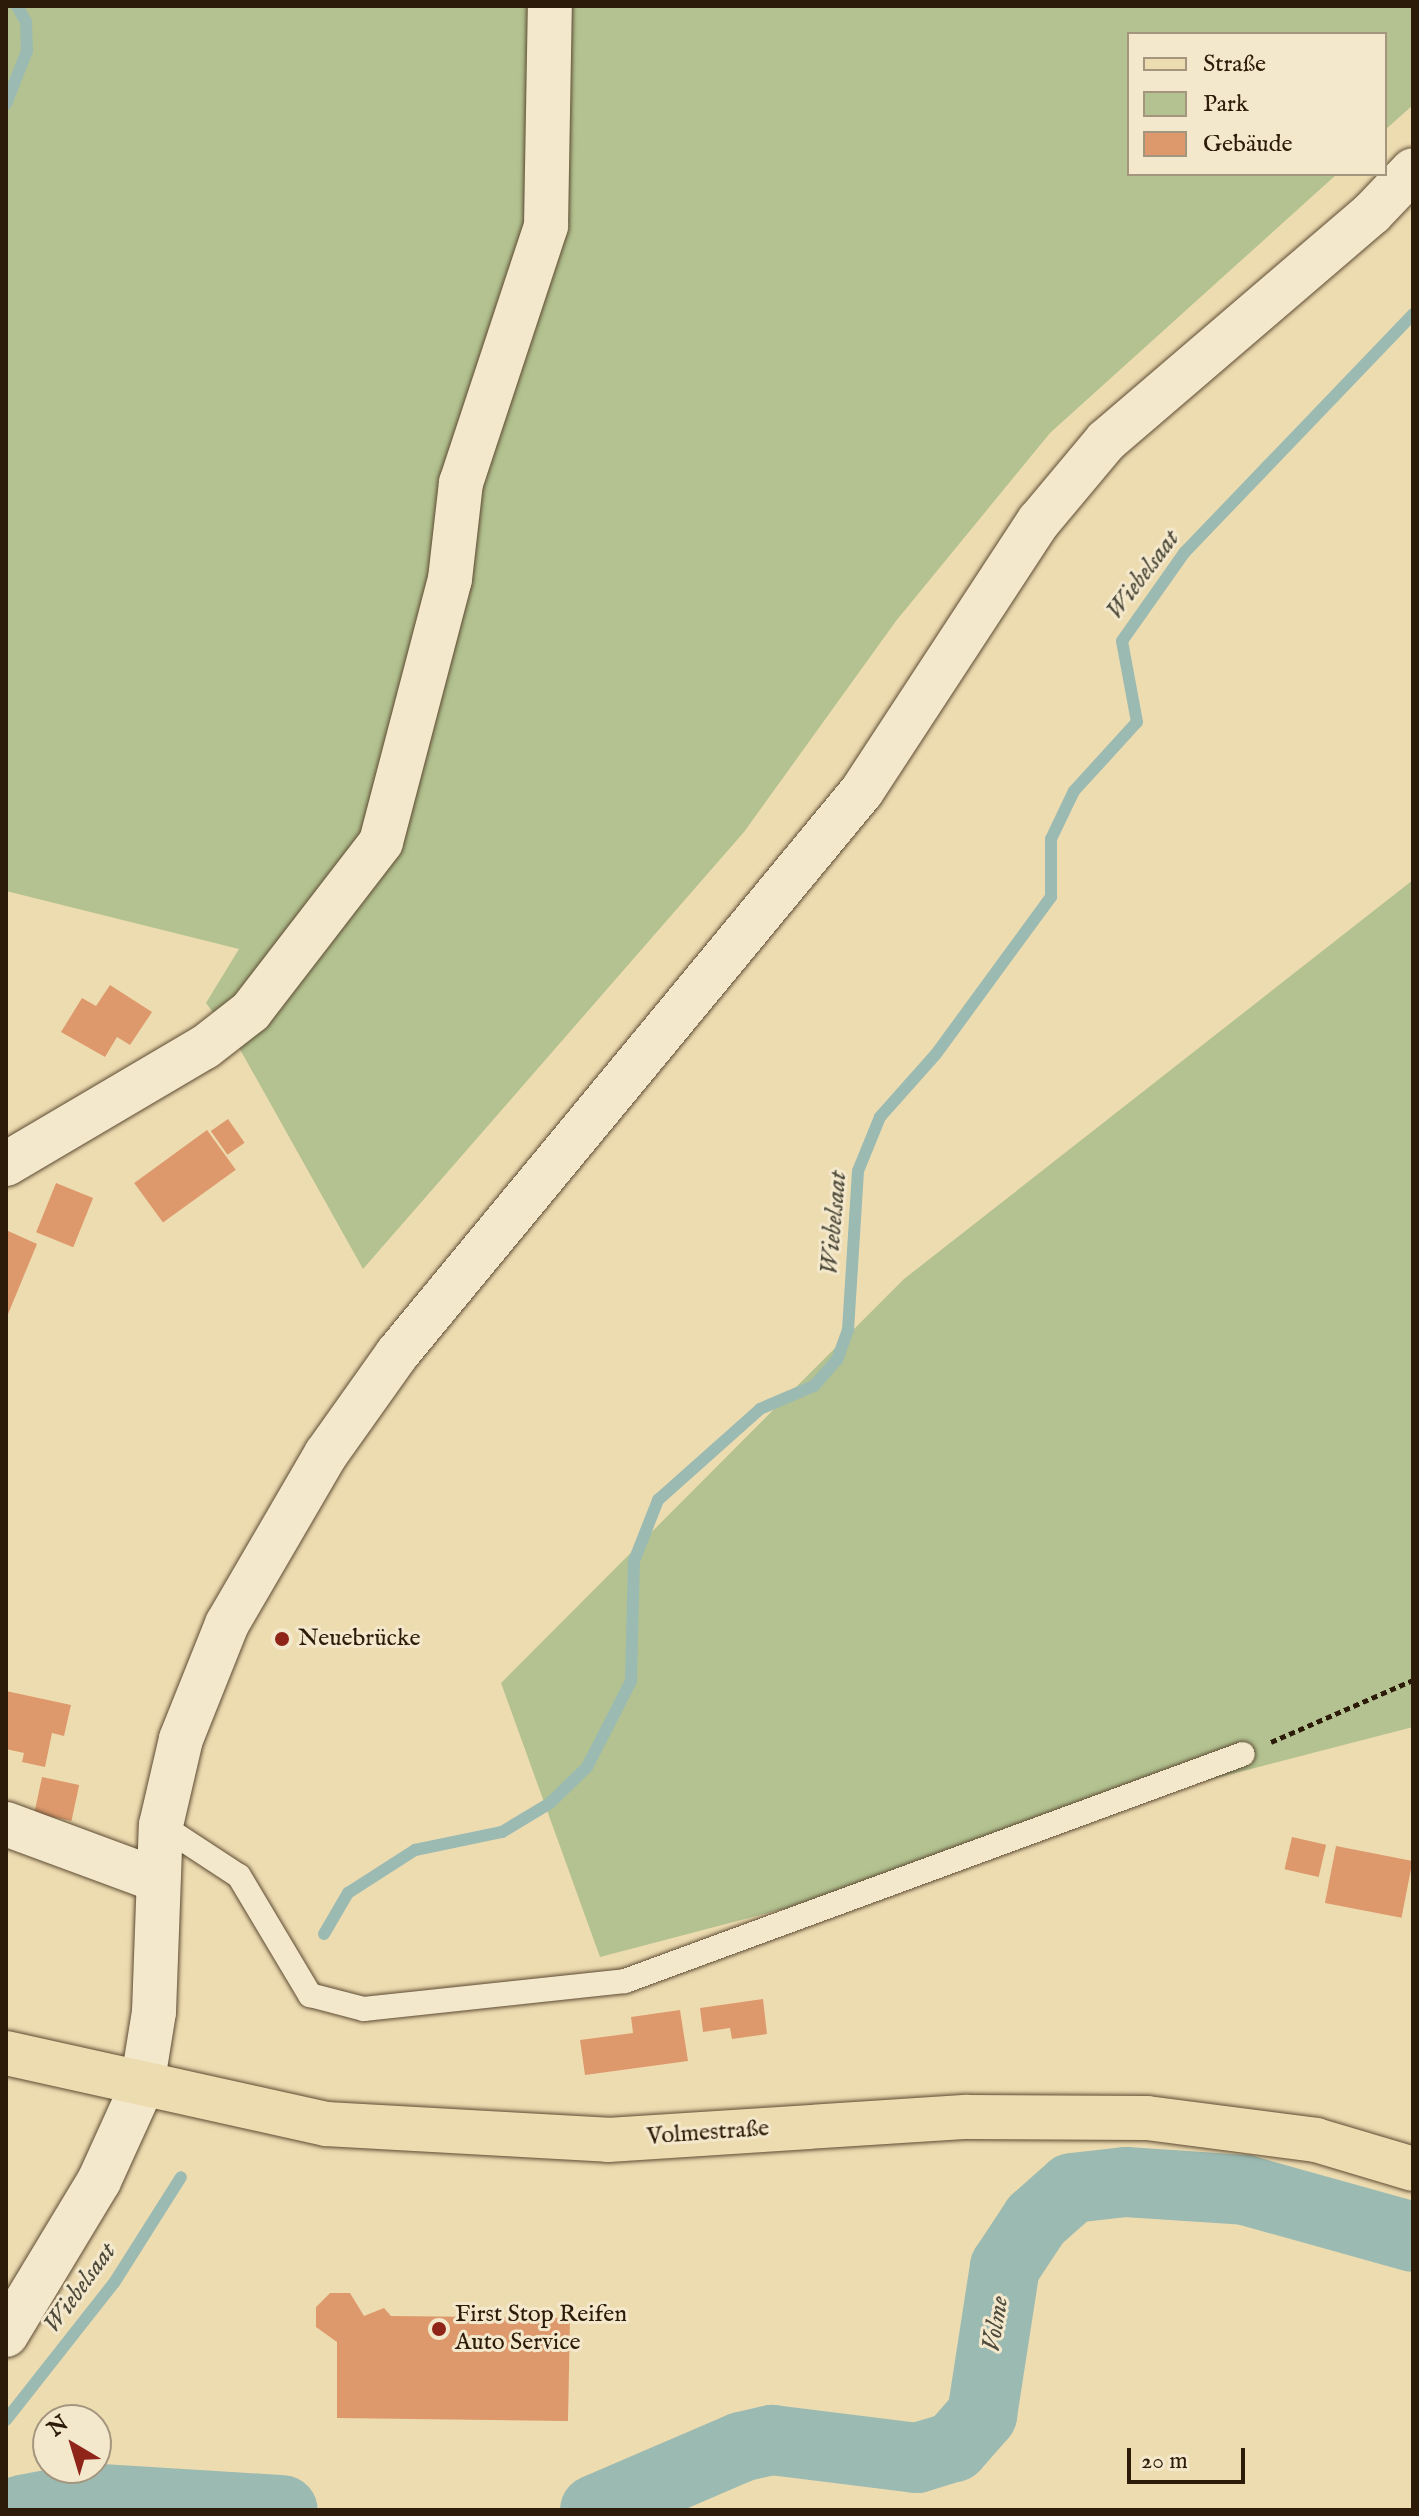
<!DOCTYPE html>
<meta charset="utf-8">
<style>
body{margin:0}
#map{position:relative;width:1419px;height:2516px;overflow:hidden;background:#eedcb1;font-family:"IM FELL English",serif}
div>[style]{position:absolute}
.green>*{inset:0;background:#b3c290}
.stream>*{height:12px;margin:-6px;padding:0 6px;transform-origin:6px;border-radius:6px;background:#9bbab2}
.river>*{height:70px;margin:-35px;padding:0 35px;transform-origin:35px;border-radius:35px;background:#9bbab2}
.building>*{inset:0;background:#dd996c;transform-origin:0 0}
.path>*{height:5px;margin-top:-2.5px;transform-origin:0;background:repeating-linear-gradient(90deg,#2d1b09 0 6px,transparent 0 10px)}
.roads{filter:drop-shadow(0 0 2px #5d4b33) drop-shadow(0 0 2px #5d4b33)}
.service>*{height:24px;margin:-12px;padding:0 12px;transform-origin:12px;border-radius:12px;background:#f4e8cc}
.minor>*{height:44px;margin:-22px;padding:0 22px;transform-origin:22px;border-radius:22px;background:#f4e8cc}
.secondary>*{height:44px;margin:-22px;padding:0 22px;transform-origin:22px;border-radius:22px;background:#f4e8cc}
.primary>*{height:44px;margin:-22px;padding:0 22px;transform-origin:22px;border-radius:22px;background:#eedcb1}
.dots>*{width:22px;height:22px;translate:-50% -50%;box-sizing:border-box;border:4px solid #f4e8cc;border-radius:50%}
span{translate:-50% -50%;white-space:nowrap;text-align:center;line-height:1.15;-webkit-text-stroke:6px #f4e8cc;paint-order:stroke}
.poi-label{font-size:24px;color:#2d1b09}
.left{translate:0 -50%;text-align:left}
.street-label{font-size:24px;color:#2d1b09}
.water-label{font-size:26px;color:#4e4b3c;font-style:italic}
.frame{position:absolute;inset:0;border:8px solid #2d1b09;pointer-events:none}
.legend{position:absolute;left:1127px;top:32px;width:260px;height:144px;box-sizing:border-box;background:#f4e8cc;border:2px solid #a4967e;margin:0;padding:10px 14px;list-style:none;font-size:24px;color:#2d1b09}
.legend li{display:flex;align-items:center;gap:16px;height:40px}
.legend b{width:40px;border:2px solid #a4967e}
.north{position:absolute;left:32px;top:2404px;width:80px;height:80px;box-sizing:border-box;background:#f4e8cc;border:2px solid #a4967e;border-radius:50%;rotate:322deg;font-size:22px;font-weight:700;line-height:32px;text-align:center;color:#2d1b09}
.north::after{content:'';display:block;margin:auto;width:28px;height:36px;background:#8f2418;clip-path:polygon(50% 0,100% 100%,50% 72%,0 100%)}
.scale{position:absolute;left:1127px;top:2448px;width:118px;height:36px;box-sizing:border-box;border:4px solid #2d1b09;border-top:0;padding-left:10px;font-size:24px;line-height:28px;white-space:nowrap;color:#2d1b09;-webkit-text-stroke:6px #f4e8cc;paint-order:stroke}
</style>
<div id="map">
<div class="green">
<i style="clip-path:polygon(6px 6px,1413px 6px,1413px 105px,1385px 130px,1385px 34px,1129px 34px,1129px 174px,1337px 174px,1050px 433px,896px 621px,744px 832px,363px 1269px,237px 1044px,206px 1003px,239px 949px,6px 891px)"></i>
<i style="clip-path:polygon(1413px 880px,1413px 1727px,1074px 1815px,863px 1888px,600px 1957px,501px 1683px,904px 1279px)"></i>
</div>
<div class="stream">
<i style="left:6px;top:104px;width:57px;rotate:-68.4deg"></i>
<i style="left:27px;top:51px;width:29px;rotate:-92deg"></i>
<i style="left:26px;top:22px;width:18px;rotate:-119deg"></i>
<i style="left:324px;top:1934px;width:48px;rotate:-59.7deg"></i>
<i style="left:348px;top:1893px;width:80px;rotate:-32.7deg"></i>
<i style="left:415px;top:1850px;width:89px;rotate:-11.7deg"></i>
<i style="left:502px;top:1832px;width:56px;rotate:-31.1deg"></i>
<i style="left:550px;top:1803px;width:52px;rotate:-44.2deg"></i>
<i style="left:587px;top:1767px;width:97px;rotate:-62.9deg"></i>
<i style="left:631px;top:1681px;width:120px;rotate:-88.6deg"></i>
<i style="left:634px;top:1561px;width:66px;rotate:-68.5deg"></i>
<i style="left:658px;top:1500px;width:137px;rotate:-41.7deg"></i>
<i style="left:760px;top:1409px;width:59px;rotate:-23.1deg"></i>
<i style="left:814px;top:1386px;width:35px;rotate:-49deg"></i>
<i style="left:837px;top:1360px;width:32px;rotate:-70deg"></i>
<i style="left:848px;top:1330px;width:159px;rotate:-86.4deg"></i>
<i style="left:858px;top:1171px;width:58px;rotate:-67.8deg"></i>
<i style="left:880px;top:1117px;width:84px;rotate:-48.4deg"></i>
<i style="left:936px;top:1054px;width:195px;rotate:-53.8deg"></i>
<i style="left:1051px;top:897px;width:58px;rotate:-90deg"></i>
<i style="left:1051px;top:839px;width:53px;rotate:-64.4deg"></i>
<i style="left:1074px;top:791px;width:93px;rotate:-47.6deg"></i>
<i style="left:1137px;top:722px;width:82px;rotate:-100.5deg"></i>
<i style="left:1122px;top:641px;width:108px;rotate:-54.8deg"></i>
<i style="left:1184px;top:553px;width:331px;rotate:-46.2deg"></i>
<i style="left:6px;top:2420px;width:174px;rotate:-51.8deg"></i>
<i style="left:114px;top:2283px;width:125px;rotate:-57.7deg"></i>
</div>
<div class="river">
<i style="left:22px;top:2510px;width:64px;rotate:-10.8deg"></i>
<i style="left:85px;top:2498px;width:198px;rotate:3.5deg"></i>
<i style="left:595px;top:2510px;width:159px;rotate:-23.3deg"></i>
<i style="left:741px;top:2447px;width:32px;rotate:-13deg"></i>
<i style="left:772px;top:2440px;width:146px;rotate:7.1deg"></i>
<i style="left:917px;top:2458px;width:39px;rotate:-17deg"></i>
<i style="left:954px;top:2447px;width:43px;rotate:-48.8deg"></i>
<i style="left:982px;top:2415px;width:150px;rotate:-81.2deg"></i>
<i style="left:1005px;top:2267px;width:56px;rotate:-56.6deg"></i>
<i style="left:1036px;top:2220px;width:48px;rotate:-41.6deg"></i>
<i style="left:1072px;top:2188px;width:54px;rotate:-6.3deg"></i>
<i style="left:1126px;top:2182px;width:119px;rotate:3.8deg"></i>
<i style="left:1245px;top:2190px;width:174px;rotate:15.6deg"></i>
</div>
<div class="building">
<i style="clip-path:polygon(110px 985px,152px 1012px,130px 1045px,117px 1037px,105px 1057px,61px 1032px,82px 998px,96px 1006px)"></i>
<i style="left:228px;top:1119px;width:29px;height:21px;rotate:55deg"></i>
<i style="left:207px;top:1130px;width:49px;height:90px;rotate:54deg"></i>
<i style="left:56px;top:1183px;width:40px;height:53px;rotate:22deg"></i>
<i style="clip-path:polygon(6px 1230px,37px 1244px,6px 1319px)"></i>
<i style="clip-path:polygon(6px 1691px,71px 1705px,64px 1736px,52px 1733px,45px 1767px,22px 1762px,24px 1753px,6px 1749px)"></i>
<i style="left:42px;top:1777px;width:38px;height:37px;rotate:12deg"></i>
<i style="left:1292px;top:1837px;width:35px;height:33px;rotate:13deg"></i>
<i style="left:1336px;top:1846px;width:78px;height:58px;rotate:11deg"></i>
<i style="clip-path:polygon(763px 1999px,767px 2034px,732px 2039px,730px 2028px,703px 2032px,700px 2008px)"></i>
<i style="clip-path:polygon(680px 2010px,688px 2061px,585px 2075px,580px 2040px,633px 2033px,631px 2017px)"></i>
<i style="clip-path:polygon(330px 2293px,350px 2293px,364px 2316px,384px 2308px,391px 2316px,570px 2318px,568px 2421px,337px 2418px,337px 2342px,316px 2327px,316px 2307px)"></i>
</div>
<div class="path">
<i style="left:1271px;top:1742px;width:155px;rotate:-23.6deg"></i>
</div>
<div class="roads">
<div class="service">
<i style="left:161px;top:1825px;width:93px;rotate:33.2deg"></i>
<i style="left:239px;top:1876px;width:139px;rotate:59.2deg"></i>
<i style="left:310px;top:1995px;width:56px;rotate:14.5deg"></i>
<i style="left:364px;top:2009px;width:262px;rotate:-6.1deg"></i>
<i style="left:625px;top:1981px;width:658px;rotate:-20.17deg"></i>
</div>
<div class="minor">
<i style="left:6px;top:1164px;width:231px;rotate:-30.5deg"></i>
<i style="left:205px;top:1047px;width:58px;rotate:-38deg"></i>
<i style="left:251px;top:1011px;width:213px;rotate:-52.4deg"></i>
<i style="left:381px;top:842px;width:272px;rotate:-75.3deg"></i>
<i style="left:450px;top:579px;width:97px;rotate:-83.5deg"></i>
<i style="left:461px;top:483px;width:271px;rotate:-71.7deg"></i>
<i style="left:546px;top:226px;width:220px;rotate:-89deg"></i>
<i style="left:6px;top:1824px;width:161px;rotate:20.3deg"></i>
<i style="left:6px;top:2335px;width:180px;rotate:-58.9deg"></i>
<i style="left:99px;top:2181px;width:104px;rotate:-65.6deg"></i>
</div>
<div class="secondary">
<i style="left:142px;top:2086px;width:75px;rotate:-80.8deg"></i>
<i style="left:154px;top:2012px;width:187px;rotate:-87.9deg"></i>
<i style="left:161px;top:1825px;width:88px;rotate:-76.9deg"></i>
<i style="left:181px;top:1739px;width:124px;rotate:-68.2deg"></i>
<i style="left:227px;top:1624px;width:197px;rotate:-59.8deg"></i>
<i style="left:326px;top:1454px;width:123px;rotate:-54.6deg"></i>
<i style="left:397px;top:1354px;width:730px;rotate:-50.45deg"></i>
<i style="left:862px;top:791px;width:323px;rotate:-56.8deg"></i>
<i style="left:1039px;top:521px;width:104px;rotate:-50.1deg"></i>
<i style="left:1106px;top:441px;width:350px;rotate:-40.6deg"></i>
<i style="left:1372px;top:213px;width:59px;rotate:-46.4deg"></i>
</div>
<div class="primary">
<i style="left:6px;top:2053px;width:328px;rotate:12.5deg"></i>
<i style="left:326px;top:2124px;width:282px;rotate:3.2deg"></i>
<i style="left:608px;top:2140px;width:360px;rotate:-3.7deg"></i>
<i style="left:967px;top:2117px;width:180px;rotate:0.3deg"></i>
<i style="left:1147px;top:2118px;width:170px;rotate:7.4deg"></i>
<i style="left:1316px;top:2140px;width:101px;rotate:16.6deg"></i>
</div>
</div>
<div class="dots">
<i style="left:282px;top:1639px;background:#8f2418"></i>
<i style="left:439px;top:2329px;background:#8f2418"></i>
</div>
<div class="poi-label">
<span class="left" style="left:298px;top:1639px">Neuebrücke</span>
<span class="left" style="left:455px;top:2329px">First Stop Reifen<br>Auto Service</span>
</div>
<div class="street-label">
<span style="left:708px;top:2133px;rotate:-4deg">Volmestraße</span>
</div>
<div class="water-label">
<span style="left:1143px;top:575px;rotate:-53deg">Wiebelsaat</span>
<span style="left:834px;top:1223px;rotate:-85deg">Wiebelsaat</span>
<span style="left:80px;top:2288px;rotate:-54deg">Wiebelsaat</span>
<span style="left:996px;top:2324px;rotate:-81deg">Volme</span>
</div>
<div class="frame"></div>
<ul class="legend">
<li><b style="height:10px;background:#eedcb1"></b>Straße</li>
<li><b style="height:22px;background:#b3c290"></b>Park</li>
<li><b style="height:22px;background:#dd996c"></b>Gebäude</li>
</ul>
<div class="north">N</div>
<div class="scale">20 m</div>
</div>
